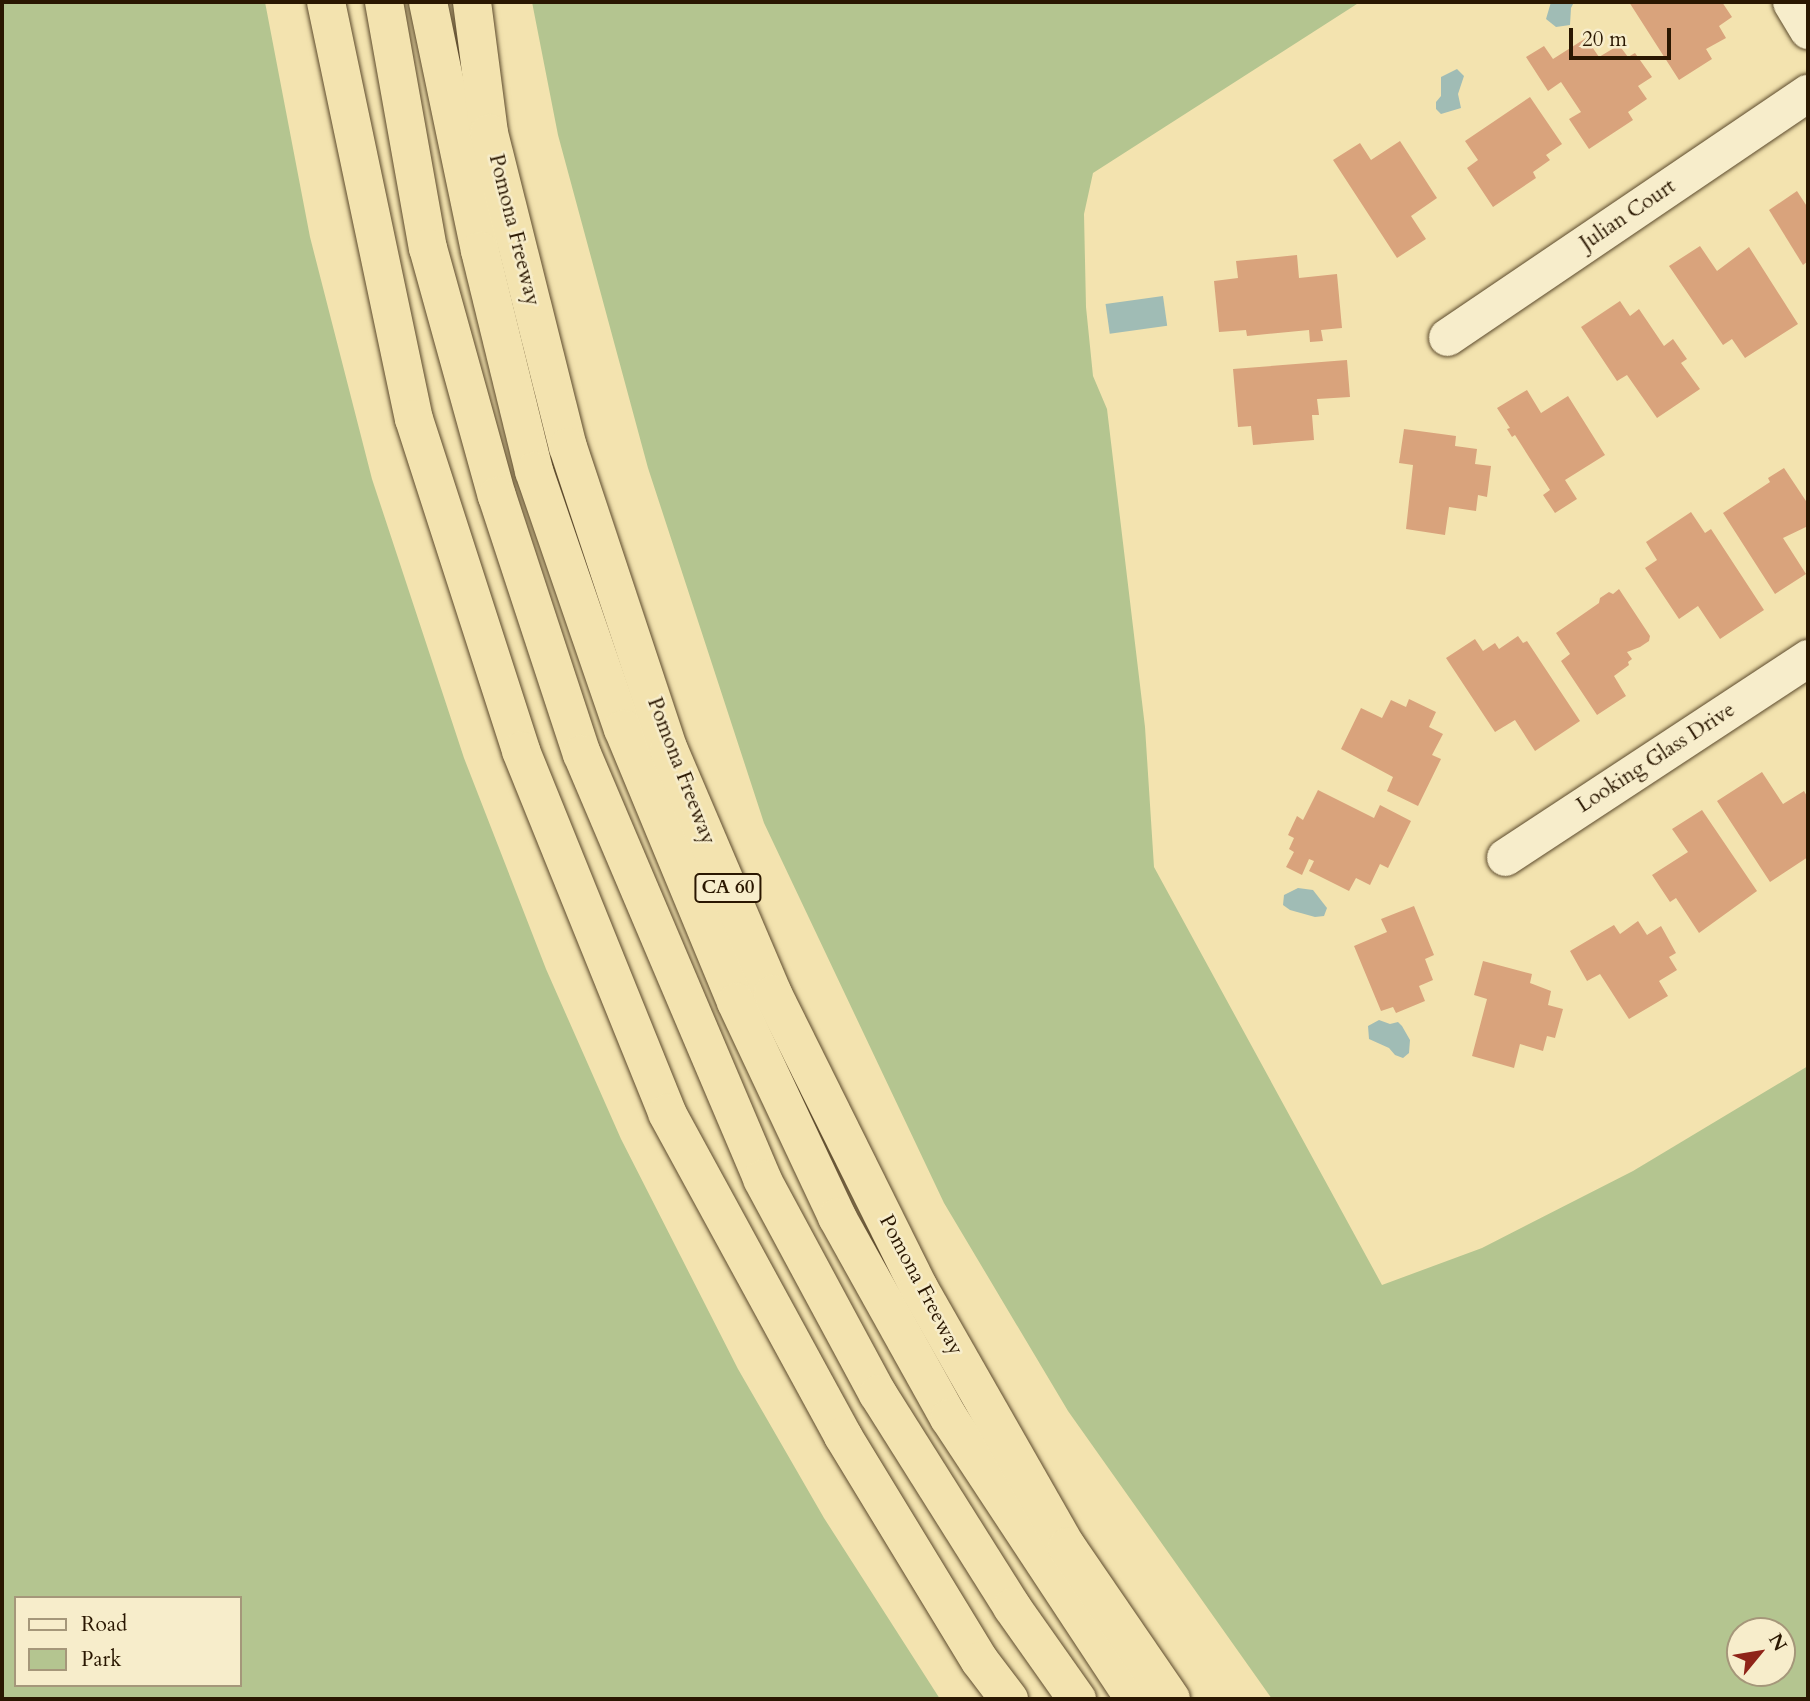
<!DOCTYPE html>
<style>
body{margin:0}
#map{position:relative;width:1810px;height:1701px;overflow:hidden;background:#f3e3af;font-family:Cardo,serif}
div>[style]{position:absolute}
.green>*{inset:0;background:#b4c590}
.water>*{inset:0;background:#a0bcb5;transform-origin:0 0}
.building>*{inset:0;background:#d9a37c}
.roads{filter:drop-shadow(0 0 2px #5c4a2c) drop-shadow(0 0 2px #5c4a2c)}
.minor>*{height:37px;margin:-18.5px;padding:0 18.5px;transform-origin:18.5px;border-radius:18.5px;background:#f7edcb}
.motorway>*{height:38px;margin:-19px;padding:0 19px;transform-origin:19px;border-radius:19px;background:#f3e3af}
span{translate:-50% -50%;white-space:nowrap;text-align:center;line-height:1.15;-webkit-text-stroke:5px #f7edcb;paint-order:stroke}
.shield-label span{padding:2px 5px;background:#f7edcb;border:2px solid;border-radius:5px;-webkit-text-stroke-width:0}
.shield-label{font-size:19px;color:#2a1701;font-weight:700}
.street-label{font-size:21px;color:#2a1701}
.frame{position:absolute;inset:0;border:4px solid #2a1701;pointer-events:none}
.legend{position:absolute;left:14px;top:1596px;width:228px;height:91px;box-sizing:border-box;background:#f7edcb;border:2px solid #a5977a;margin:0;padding:9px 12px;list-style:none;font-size:21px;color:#2a1701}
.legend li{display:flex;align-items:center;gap:14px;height:35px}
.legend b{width:35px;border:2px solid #a5977a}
.north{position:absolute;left:1726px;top:1617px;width:70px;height:70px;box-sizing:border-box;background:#f7edcb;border:2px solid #a5977a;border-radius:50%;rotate:60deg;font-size:19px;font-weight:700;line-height:28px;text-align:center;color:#2a1701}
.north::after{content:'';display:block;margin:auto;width:24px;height:32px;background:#8f2418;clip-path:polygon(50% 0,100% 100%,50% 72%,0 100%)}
.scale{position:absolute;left:1569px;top:28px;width:102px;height:32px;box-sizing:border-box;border:4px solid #2a1701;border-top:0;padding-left:9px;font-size:21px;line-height:24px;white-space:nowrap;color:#2a1701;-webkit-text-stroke:5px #f7edcb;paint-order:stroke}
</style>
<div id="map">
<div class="green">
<i style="clip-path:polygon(evenodd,2px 2px,265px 2px,310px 237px,372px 479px,464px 758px,546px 969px,621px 1139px,738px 1369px,824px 1518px,940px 1699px,2px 1699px,2px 2px,16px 1598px,240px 1598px,240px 1685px,16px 1685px,16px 1598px)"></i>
<i style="clip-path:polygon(evenodd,532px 2px,1360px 2px,1093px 173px,1084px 214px,1086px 307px,1093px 376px,1107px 409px,1145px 727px,1154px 867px,1382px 1285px,1482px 1248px,1633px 1171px,1808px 1066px,1808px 1699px,1272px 1699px,1068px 1411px,944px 1203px,764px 823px,648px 468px,558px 135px,532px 2px,1740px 1631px,1782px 1631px,1782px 1673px,1740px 1673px,1740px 1631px)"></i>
</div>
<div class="water">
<i style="clip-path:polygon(1551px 2px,1574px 2px,1571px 8px,1570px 25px,1556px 27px,1546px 19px)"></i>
<i style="clip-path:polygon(1457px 69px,1464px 76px,1458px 94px,1461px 108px,1441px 114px,1436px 109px,1436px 102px,1441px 96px,1441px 77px)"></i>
<i style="left:1163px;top:296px;width:30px;height:58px;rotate:82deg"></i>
<i style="clip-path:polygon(1298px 888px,1313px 890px,1327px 908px,1324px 916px,1315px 917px,1290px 910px,1283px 905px,1284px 895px)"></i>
<i style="clip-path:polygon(1379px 1020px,1390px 1024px,1398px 1022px,1402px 1026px,1410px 1040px,1409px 1053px,1403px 1058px,1395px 1055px,1389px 1048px,1369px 1039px,1368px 1026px)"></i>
</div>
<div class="building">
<i style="clip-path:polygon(1629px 2px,1722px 2px,1732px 17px,1719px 26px,1726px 38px,1706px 49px,1712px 59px,1679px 80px)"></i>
<i style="clip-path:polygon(1586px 38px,1599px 57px,1619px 45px,1628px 57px,1635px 53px,1652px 77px,1638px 86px,1647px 99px,1628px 112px,1633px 120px,1589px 149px,1569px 119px,1581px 112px,1561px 82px,1548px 91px,1526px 57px,1544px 46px,1553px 59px)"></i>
<i style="clip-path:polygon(1530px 97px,1562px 144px,1546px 155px,1550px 160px,1533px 172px,1536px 178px,1493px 207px,1467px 168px,1478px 160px,1465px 141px)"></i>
<i style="clip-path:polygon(1400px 141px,1437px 198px,1411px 216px,1426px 239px,1397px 258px,1333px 160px,1360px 143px,1371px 160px)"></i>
<i style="clip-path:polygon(1797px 191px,1808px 208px,1808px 261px,1803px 265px,1769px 210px)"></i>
<i style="clip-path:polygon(1700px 246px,1717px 271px,1749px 247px,1798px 324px,1745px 358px,1732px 339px,1723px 345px,1669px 266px)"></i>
<i style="clip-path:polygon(1297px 255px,1299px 278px,1337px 274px,1342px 328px,1321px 330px,1323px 341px,1310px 342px,1309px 330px,1247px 336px,1246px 330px,1219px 332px,1214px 281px,1238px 278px,1236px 261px)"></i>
<i style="clip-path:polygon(1620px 301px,1630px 316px,1639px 309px,1664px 346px,1673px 339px,1687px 359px,1681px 363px,1700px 389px,1657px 418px,1627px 375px,1617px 381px,1581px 327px)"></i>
<i style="clip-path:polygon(1347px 360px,1350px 397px,1317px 399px,1319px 415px,1312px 415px,1314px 440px,1253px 445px,1251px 426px,1238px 427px,1233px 369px)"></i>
<i style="clip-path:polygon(1527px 390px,1541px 413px,1568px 396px,1605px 455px,1565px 480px,1577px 499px,1555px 513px,1543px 495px,1550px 490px,1515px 435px,1512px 437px,1507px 429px,1510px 428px,1497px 408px)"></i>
<i style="clip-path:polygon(1404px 429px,1456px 436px,1455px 446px,1477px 449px,1475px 464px,1491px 466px,1487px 497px,1478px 495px,1476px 511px,1449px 507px,1445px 535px,1406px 529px,1413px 465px,1399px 463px)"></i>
<i style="clip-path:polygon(1784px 468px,1808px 504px,1808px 526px,1783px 538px,1806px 574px,1775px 594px,1723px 513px,1770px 482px,1768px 478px)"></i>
<i style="clip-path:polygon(1691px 512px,1705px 533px,1711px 529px,1764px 610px,1720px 639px,1698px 606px,1679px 619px,1645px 568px,1657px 560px,1646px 542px)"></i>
<i style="clip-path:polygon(1619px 589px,1650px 636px,1649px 641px,1640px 647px,1627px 652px,1632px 659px,1628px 662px,1629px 665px,1614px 676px,1626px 696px,1597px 715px,1561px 661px,1570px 654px,1556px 633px,1599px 603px,1600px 598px,1609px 592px,1613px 594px)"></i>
<i style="clip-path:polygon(1518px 636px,1523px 643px,1527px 641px,1580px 721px,1535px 751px,1515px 720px,1495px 732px,1446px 658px,1475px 639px,1483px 651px,1495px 643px,1499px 649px)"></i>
<i style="clip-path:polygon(1409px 699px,1436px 712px,1429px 727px,1443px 734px,1432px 755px,1441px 759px,1418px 806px,1387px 791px,1393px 777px,1341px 749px,1361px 708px,1382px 718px,1391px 700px,1406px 707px)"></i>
<i style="clip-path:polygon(1762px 772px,1783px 804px,1804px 791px,1808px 798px,1808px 857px,1770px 882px,1717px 801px)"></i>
<i style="clip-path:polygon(1318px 790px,1374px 818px,1380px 805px,1411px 821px,1388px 868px,1380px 864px,1370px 885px,1356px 878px,1349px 891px,1309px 871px,1314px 861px,1309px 859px,1302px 875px,1286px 867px,1294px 852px,1289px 849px,1294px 838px,1288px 835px,1297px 816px,1303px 820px)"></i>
<i style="clip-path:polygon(1702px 810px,1757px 891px,1699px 933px,1676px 898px,1670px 902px,1652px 875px,1688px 852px,1672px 829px)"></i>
<i style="clip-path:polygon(1414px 906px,1434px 955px,1425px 959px,1433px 980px,1419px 986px,1425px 1001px,1396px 1013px,1393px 1007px,1381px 1011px,1354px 946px,1387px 932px,1381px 919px)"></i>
<i style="clip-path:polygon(1638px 921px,1647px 935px,1661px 926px,1676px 953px,1669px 957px,1677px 970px,1659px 981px,1668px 996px,1629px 1019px,1600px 974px,1587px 981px,1570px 951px,1614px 925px,1620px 934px)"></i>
<i style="clip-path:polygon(1483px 961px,1532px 974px,1530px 983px,1551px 991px,1548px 1005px,1563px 1009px,1555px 1038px,1547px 1036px,1543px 1051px,1520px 1044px,1514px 1068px,1472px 1056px,1487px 999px,1474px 995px)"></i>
</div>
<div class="roads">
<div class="minor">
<i style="left:1791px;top:2px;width:33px;rotate:59deg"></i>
<i style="left:1447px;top:337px;width:436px;rotate:-34.1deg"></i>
<i style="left:1505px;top:857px;width:363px;rotate:-33.3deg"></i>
</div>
<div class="motorway">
<i style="left:326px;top:2px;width:426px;rotate:78.1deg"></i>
<i style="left:414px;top:419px;width:349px;rotate:72.1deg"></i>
<i style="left:521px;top:751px;width:390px;rotate:68deg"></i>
<i style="left:667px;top:1113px;width:368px;rotate:61.4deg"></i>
<i style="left:843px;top:1436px;width:263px;rotate:58.7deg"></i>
<i style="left:980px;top:1661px;width:48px;rotate:52.7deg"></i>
<i style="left:384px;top:2px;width:250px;rotate:79.9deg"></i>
<i style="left:428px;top:248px;width:257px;rotate:74.5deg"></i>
<i style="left:497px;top:496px;width:272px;rotate:71.8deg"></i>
<i style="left:582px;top:754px;width:462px;rotate:67deg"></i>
<i style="left:762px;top:1179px;width:244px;rotate:61.7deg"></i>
<i style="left:878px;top:1394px;width:252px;rotate:57.8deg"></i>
<i style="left:1012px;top:1607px;width:113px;rotate:54.8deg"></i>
<i style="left:428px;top:2px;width:254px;rotate:78.2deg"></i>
<i style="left:480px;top:251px;width:227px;rotate:76.2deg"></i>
<i style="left:534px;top:471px;width:273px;rotate:71deg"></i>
<i style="left:623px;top:729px;width:295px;rotate:67.5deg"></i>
<i style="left:736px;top:1002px;width:238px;rotate:64.8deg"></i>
<i style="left:837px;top:1217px;width:230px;rotate:60.9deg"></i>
<i style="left:949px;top:1418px;width:336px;rotate:56.6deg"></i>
<i style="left:472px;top:2px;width:132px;rotate:82.6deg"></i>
<i style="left:489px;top:133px;width:324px;rotate:75.9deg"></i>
<i style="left:568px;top:447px;width:319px;rotate:71.6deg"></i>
<i style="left:669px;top:750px;width:265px;rotate:66.9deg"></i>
<i style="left:773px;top:994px;width:328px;rotate:63.6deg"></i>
<i style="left:919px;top:1288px;width:298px;rotate:60.3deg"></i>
<i style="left:1067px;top:1547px;width:184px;rotate:55.6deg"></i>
</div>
</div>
<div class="shield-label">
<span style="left:728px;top:888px">CA 60</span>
</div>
<div class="street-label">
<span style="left:1628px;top:215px;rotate:-34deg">Julian Court</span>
<span style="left:514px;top:230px;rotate:76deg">Pomona Freeway</span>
<span style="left:1656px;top:758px;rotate:-33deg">Looking Glass Drive</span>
<span style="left:681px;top:771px;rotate:69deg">Pomona Freeway</span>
<span style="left:921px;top:1285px;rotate:62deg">Pomona Freeway</span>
</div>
<div class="frame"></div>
<ul class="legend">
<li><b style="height:9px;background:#f7edcb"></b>Road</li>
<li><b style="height:19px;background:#b4c590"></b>Park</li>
</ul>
<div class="north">N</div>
<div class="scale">20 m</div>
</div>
